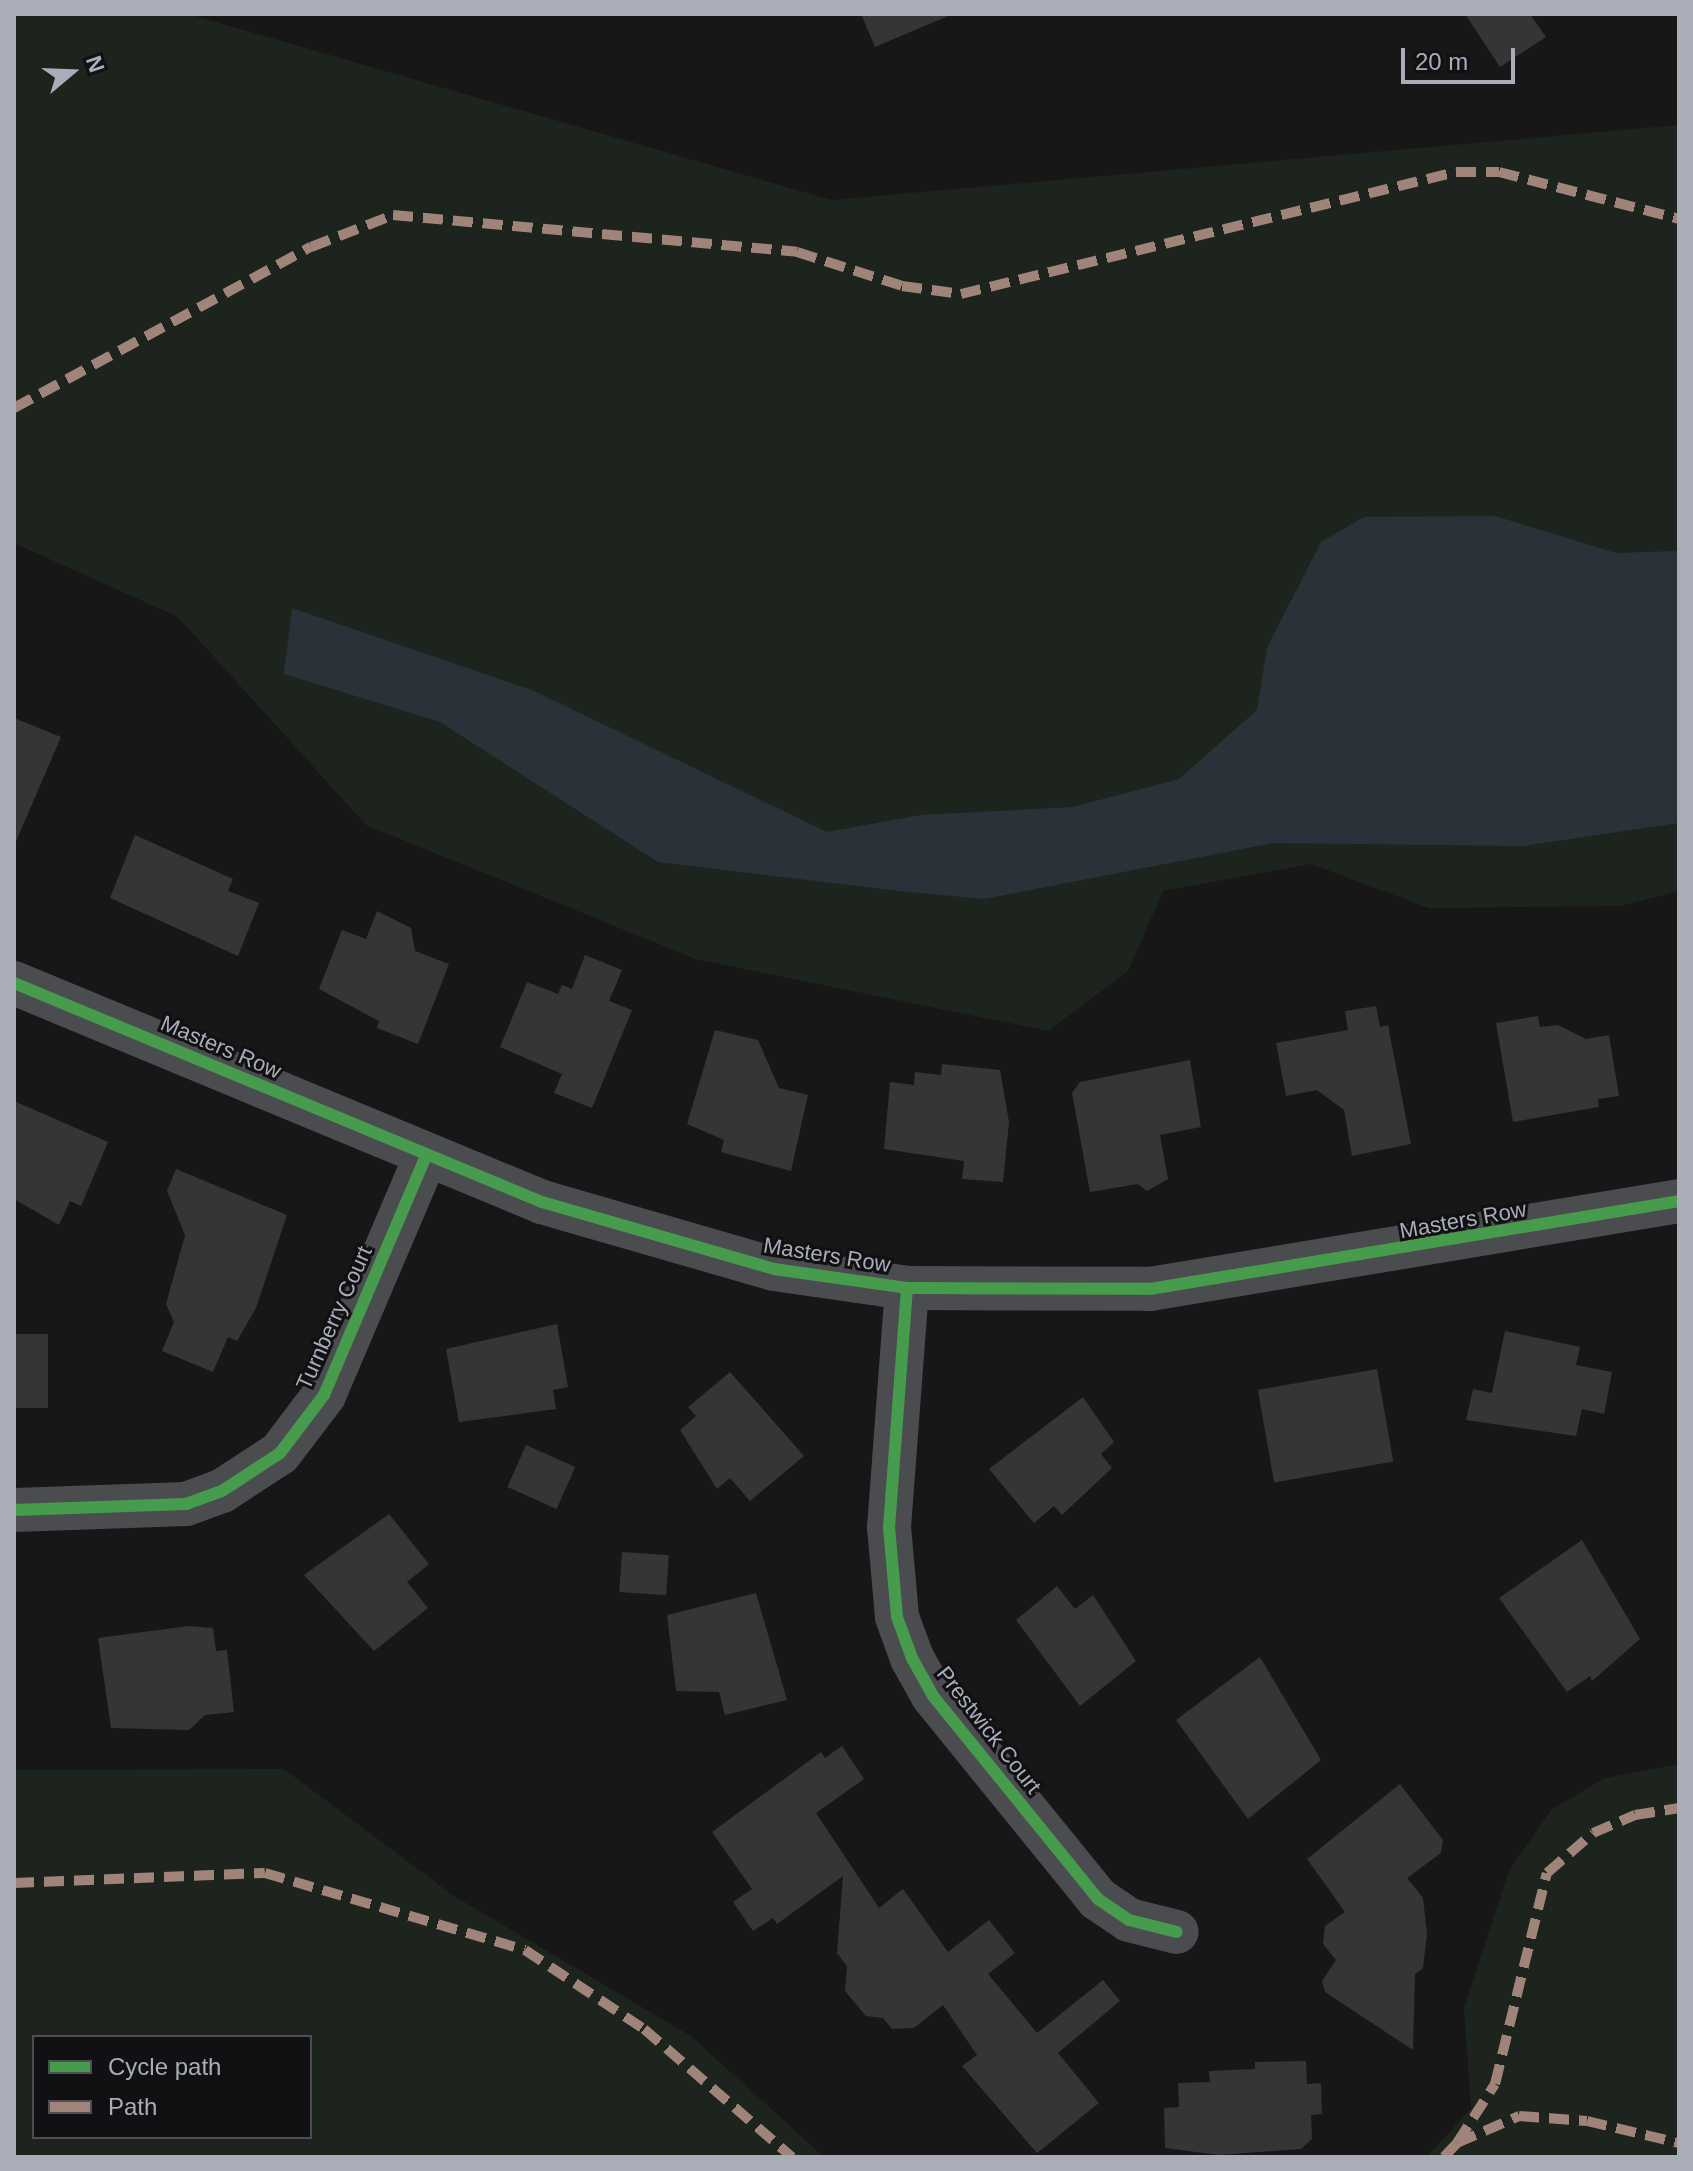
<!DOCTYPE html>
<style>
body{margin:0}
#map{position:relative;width:1693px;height:2171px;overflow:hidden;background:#171717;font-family:Helvetica,sans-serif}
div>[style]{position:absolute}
.green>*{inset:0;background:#1d241e}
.water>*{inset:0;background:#2a3239}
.building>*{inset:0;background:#353536;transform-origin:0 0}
.minor>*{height:44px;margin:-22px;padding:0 22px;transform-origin:22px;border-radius:22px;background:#4b4c50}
.quiet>*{height:10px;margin-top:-5px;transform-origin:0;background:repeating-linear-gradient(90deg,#a18479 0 20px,transparent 0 30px)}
.cycleway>*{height:12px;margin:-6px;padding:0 6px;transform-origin:6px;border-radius:6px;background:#469c4c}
span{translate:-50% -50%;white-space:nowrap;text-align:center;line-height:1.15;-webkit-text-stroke:6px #111113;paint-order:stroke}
.street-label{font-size:22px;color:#a8adb8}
.frame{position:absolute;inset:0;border:16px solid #a8adb8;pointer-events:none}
.legend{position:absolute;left:32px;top:2035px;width:280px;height:104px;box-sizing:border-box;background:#111113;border:2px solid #4d4f55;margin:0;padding:10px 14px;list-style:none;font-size:24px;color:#a8adb8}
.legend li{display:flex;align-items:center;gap:16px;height:40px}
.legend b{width:40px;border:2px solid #4d4f55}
.north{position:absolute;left:32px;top:32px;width:80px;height:80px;-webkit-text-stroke:6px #111113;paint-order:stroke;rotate:71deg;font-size:22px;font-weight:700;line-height:32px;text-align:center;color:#a8adb8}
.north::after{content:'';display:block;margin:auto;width:28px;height:36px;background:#a8adb8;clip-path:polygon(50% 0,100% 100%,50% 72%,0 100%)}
.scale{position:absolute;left:1401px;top:48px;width:114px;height:36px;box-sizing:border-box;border:4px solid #a8adb8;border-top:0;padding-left:10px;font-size:24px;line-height:28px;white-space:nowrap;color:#a8adb8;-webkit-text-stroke:6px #111113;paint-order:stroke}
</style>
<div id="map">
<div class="green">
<i style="clip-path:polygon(14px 14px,188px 14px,831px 200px,1679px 125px,1679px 891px,1621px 906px,1429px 908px,1311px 864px,1163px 891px,1128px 971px,1048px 1031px,696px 959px,366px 825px,178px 617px,14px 543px)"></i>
<i style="clip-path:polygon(1679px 1764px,1679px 2157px,1427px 2157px,1471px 2108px,1464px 2008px,1509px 1871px,1551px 1810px,1605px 1778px)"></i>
<i style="clip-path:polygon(evenodd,284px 1769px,454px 1896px,691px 2036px,824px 2157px,14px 2157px,14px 1770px,284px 1769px,34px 2037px,310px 2037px,310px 2137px,34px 2137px,34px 2037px)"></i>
</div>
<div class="water">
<i style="clip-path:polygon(1495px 516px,1616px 553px,1679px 551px,1679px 823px,1523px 846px,1273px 843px,984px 899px,899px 891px,658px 862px,440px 722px,284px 674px,292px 608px,534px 691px,827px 832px,921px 815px,1073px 807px,1179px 779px,1257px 710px,1267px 648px,1321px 542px,1364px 517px)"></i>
</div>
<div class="building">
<i style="clip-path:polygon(861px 14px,953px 14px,875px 47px)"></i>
<i style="clip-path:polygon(1465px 14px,1530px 14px,1546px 37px,1500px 67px)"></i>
<i style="clip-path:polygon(14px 718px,61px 737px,14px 846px)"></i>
<i style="clip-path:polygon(135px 835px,233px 879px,228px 891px,259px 903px,238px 956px,110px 898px)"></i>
<i style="clip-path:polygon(377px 911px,411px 928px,415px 951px,449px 964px,418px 1044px,377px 1028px,379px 1021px,319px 989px,342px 930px,366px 939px)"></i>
<i style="clip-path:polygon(585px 955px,622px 970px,609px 1001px,632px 1010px,592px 1108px,554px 1093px,562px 1074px,500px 1047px,527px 982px,558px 994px,562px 985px,572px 989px)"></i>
<i style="clip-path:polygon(1376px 1006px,1380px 1027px,1388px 1025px,1411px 1144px,1352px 1156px,1344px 1110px,1317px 1090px,1286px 1096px,1276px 1043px,1348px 1030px,1345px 1011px)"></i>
<i style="clip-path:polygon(1538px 1016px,1540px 1027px,1558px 1025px,1586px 1039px,1609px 1035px,1619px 1096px,1598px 1099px,1599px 1107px,1513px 1122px,1496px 1023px)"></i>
<i style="clip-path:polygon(715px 1030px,758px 1040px,779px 1088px,808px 1095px,791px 1171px,721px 1152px,724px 1140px,687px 1124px)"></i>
<i style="clip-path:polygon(1190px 1060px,1201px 1127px,1160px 1135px,1168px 1179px,1147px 1191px,1138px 1184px,1090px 1192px,1072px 1093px,1080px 1082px)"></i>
<i style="clip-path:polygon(942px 1064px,1000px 1070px,1009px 1122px,1003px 1182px,962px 1179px,964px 1161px,884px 1149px,890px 1082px,914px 1085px,915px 1072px,941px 1075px)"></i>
<i style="clip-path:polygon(14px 1101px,108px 1142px,81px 1206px,70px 1201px,59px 1225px,14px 1199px)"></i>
<i style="clip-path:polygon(176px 1169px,287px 1215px,256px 1308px,237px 1341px,228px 1337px,213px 1372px,162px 1351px,174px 1322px,166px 1304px,185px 1235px,167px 1191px)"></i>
<i style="clip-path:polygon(557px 1324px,568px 1387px,553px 1390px,556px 1409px,459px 1422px,446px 1349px)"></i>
<i style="clip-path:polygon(1505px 1331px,1580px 1347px,1576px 1365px,1612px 1372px,1604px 1414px,1582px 1409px,1576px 1436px,1466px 1420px,1473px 1389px,1492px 1393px)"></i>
<i style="left:14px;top:1334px;width:34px;height:74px"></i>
<i style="left:1377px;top:1369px;width:94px;height:121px;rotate:80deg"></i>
<i style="clip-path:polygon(730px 1372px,804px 1456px,750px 1501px,730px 1478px,717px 1489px,680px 1430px,696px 1416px,688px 1407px)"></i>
<i style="clip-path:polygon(1083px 1397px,1114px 1442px,1101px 1454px,1112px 1468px,1062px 1515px,1054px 1506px,1034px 1523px,989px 1469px)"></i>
<i style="left:526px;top:1445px;width:54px;height:46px;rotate:24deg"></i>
<i style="clip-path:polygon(389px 1514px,429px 1564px,407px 1582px,428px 1608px,374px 1651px,304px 1575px)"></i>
<i style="clip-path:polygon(1582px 1540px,1640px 1639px,1592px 1681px,1590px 1676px,1567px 1692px,1499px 1598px)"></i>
<i style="left:622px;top:1552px;width:47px;height:40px;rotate:4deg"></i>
<i style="clip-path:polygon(1057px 1586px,1075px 1609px,1093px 1595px,1136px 1661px,1080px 1706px,1016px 1620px)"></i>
<i style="clip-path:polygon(756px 1593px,787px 1700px,725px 1715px,719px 1692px,676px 1691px,667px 1615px)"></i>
<i style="clip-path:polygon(189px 1626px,213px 1628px,216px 1651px,227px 1650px,234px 1712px,205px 1715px,189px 1730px,111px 1728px,98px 1638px)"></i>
<i style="clip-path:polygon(1260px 1657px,1321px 1760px,1248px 1819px,1176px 1720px)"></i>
<i style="clip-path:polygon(842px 1746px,864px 1779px,816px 1813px,879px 1908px,903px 1889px,948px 1952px,989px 1920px,1015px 1953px,988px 1974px,1037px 2033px,1103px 1980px,1120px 2001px,1058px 2053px,1099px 2103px,1037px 2153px,962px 2066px,977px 2055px,943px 2005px,914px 2028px,892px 2029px,883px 2018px,866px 2016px,845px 1991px,847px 1966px,837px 1953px,843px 1876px,777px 1924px,773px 1918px,753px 1931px,733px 1902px,752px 1889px,712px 1832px,821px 1752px,825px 1758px)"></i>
<i style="clip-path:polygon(1400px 1784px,1443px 1840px,1441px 1853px,1407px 1878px,1423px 1898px,1427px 1934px,1423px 1968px,1415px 1974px,1413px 2050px,1325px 1992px,1322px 1981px,1336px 1960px,1323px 1944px,1325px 1926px,1345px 1912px,1307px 1859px)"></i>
<i style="clip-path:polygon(1306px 2061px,1307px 2084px,1321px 2083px,1322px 2114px,1311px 2115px,1312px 2139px,1301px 2149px,1219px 2155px,1165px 2148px,1164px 2108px,1179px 2107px,1178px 2083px,1210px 2082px,1209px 2071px,1255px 2069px,1255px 2062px)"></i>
</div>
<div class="minor">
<i style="left:14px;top:983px;width:572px;rotate:22.53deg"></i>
<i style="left:542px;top:1202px;width:241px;rotate:16.1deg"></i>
<i style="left:774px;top:1269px;width:134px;rotate:8.1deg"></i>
<i style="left:907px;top:1288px;width:243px;rotate:0.2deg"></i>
<i style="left:1150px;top:1289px;width:536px;rotate:-9.44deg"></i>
<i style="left:907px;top:1288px;width:240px;rotate:94.3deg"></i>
<i style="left:889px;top:1527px;width:90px;rotate:84.9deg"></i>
<i style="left:897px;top:1617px;width:44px;rotate:69.9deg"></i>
<i style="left:912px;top:1658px;width:43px;rotate:61.1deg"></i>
<i style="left:933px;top:1696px;width:262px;rotate:50.9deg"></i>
<i style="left:1098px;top:1899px;width:37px;rotate:34deg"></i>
<i style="left:1129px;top:1920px;width:49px;rotate:14deg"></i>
<i style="left:14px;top:1510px;width:172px;rotate:-2deg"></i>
<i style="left:186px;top:1504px;width:38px;rotate:-20deg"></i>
<i style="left:222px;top:1491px;width:69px;rotate:-33.2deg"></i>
<i style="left:280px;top:1453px;width:73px;rotate:-52.8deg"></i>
<i style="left:324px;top:1395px;width:260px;rotate:-66.9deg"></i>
</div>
<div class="quiet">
<i style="left:14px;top:408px;width:338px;rotate:-28.5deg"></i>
<i style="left:311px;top:247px;width:88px;rotate:-21.3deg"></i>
<i style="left:393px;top:215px;width:406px;rotate:5.2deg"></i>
<i style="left:797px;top:252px;width:110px;rotate:17.9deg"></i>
<i style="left:902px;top:286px;width:60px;rotate:7.7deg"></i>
<i style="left:961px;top:294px;width:510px;rotate:-13.85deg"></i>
<i style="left:1456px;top:172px;width:43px"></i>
<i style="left:1499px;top:172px;width:186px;rotate:14.6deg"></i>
<i style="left:14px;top:1883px;width:251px;rotate:-2.3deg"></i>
<i style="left:265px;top:1873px;width:271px;rotate:16.5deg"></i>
<i style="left:525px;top:1950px;width:143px;rotate:33.6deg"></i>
<i style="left:644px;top:2029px;width:196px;rotate:40.9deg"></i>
<i style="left:1457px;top:2143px;width:70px;rotate:-57.2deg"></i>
<i style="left:1495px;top:2084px;width:217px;rotate:-76.2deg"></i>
<i style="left:1547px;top:1873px;width:61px;rotate:-41deg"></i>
<i style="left:1593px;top:1833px;width:46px;rotate:-23.2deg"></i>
<i style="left:1635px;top:1815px;width:45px;rotate:-9deg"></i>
<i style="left:1444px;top:2157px;width:19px;rotate:-47deg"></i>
<i style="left:1457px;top:2143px;width:68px;rotate:-23.5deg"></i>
<i style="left:1519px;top:2116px;width:68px;rotate:4.2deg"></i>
<i style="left:1587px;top:2121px;width:95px;rotate:13.4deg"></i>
</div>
<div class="cycleway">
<i style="left:14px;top:983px;width:572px;rotate:22.53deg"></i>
<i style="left:542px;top:1202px;width:241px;rotate:16.1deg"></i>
<i style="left:774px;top:1269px;width:134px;rotate:8.1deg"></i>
<i style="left:907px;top:1288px;width:243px;rotate:0.2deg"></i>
<i style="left:1150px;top:1289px;width:536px;rotate:-9.44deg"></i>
<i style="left:907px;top:1288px;width:240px;rotate:94.3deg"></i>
<i style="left:889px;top:1527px;width:90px;rotate:84.9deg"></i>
<i style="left:897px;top:1617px;width:44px;rotate:69.9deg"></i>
<i style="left:912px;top:1658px;width:43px;rotate:61.1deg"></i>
<i style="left:933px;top:1696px;width:262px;rotate:50.9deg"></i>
<i style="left:1098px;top:1899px;width:37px;rotate:34deg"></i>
<i style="left:1129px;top:1920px;width:49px;rotate:14deg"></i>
<i style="left:14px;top:1510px;width:172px;rotate:-2deg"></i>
<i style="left:186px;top:1504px;width:38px;rotate:-20deg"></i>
<i style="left:222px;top:1491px;width:69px;rotate:-33.2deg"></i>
<i style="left:280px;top:1453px;width:73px;rotate:-52.8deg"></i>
<i style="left:324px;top:1395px;width:260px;rotate:-66.9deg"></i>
</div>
<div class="street-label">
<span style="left:221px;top:1047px;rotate:23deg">Masters Row</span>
<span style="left:1463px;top:1220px;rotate:-10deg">Masters Row</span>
<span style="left:827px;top:1255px;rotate:9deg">Masters Row</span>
<span style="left:334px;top:1318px;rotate:-66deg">Turnberry Court</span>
<span style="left:989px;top:1730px;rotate:52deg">Prestwick Court</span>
</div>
<div class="frame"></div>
<ul class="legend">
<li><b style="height:10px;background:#469c4c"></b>Cycle path</li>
<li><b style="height:10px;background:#a18479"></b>Path</li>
</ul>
<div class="north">N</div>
<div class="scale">20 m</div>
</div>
